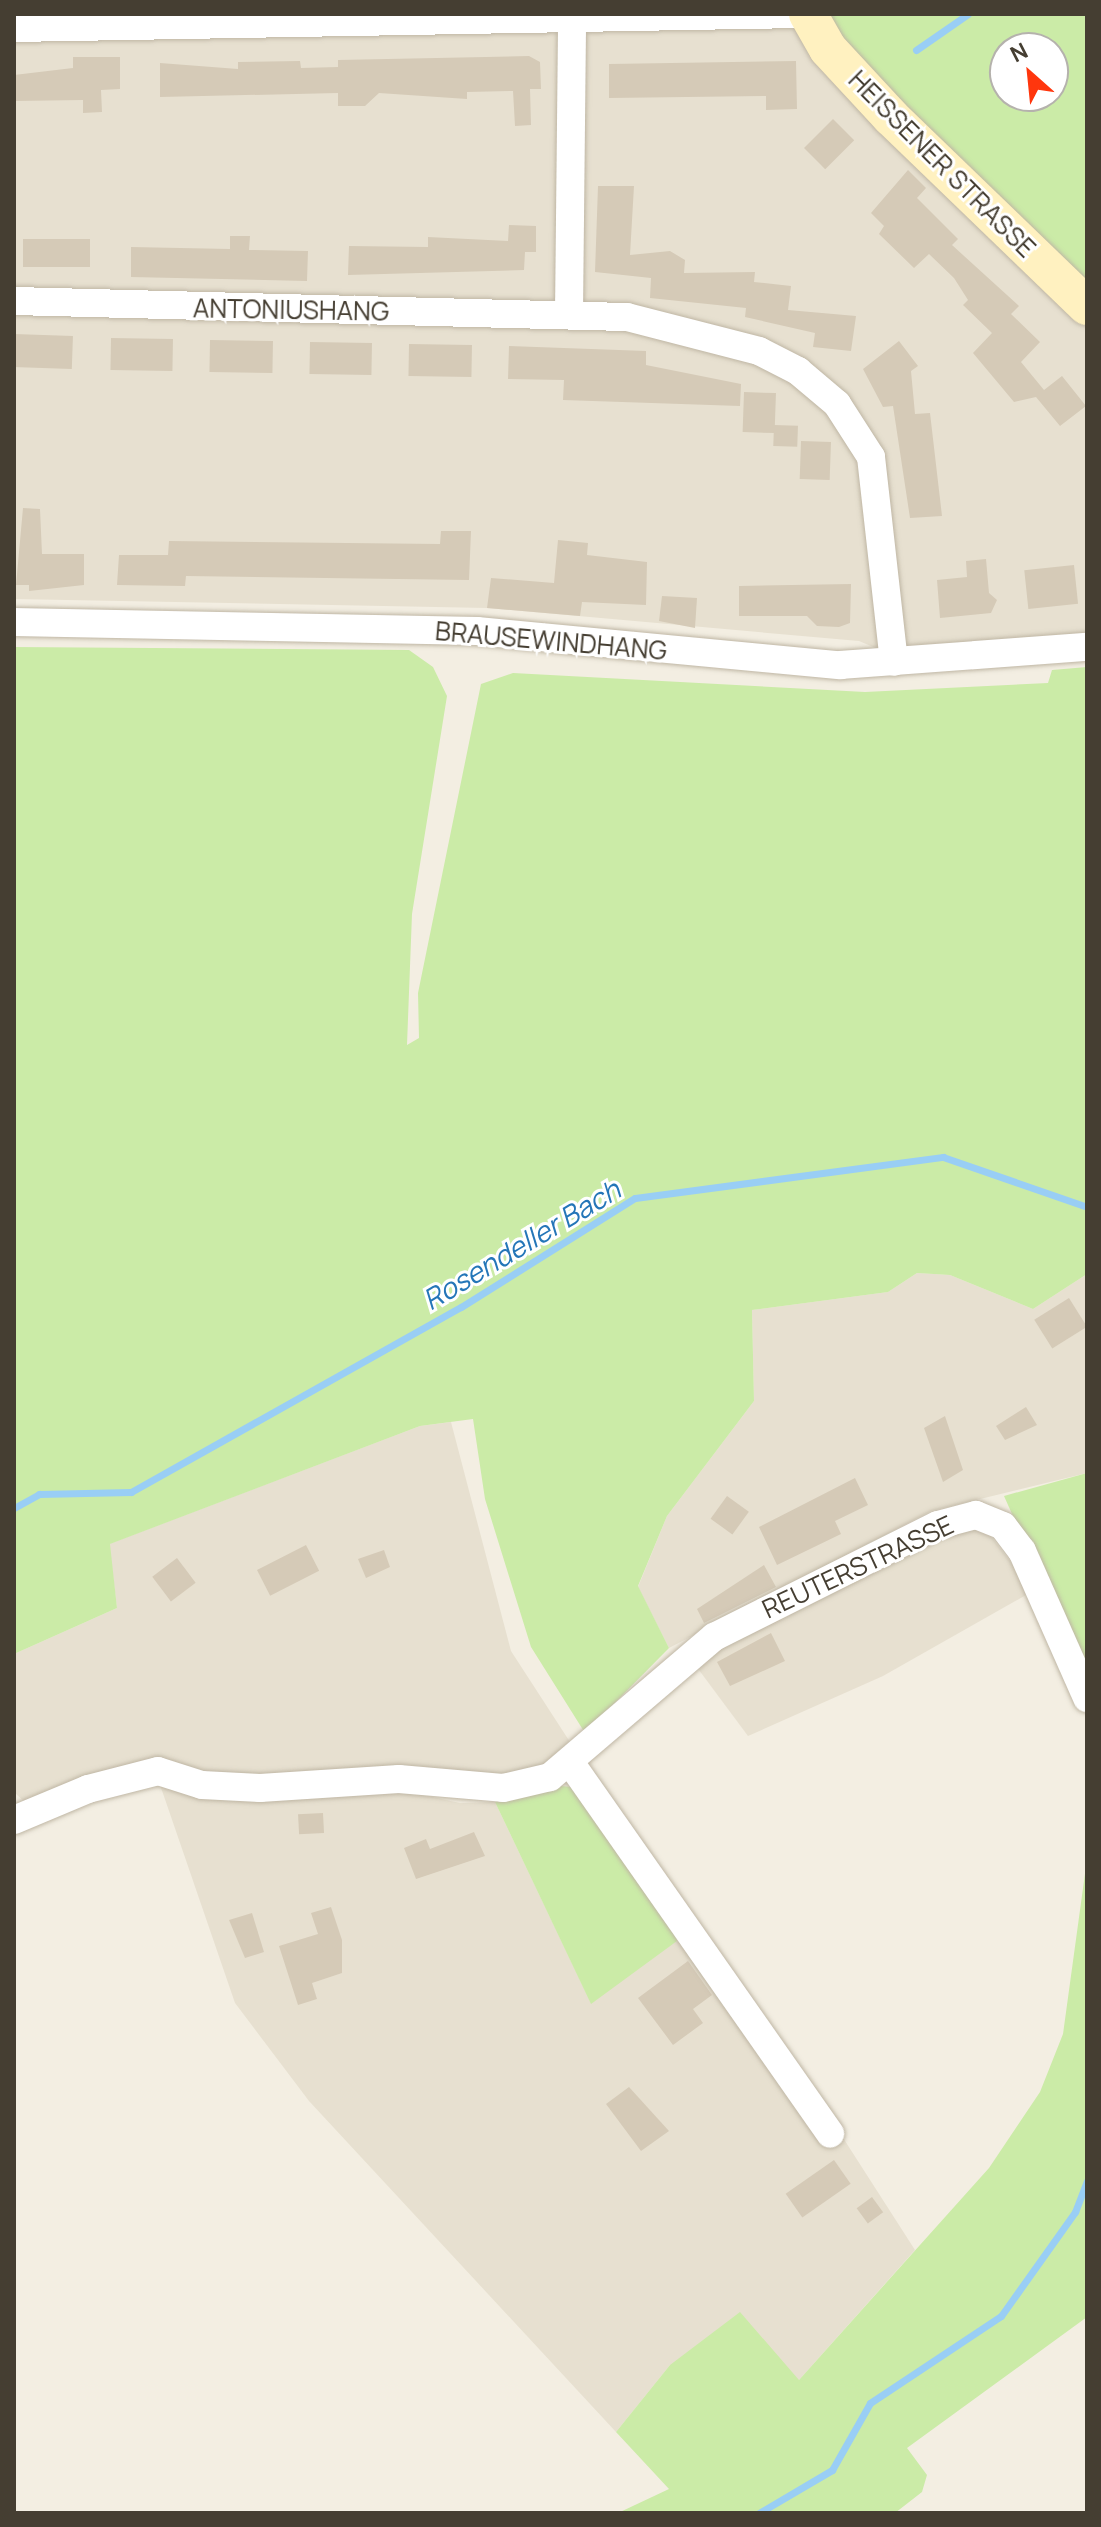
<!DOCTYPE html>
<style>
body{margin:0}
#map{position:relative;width:1101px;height:2527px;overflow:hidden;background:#f3eee2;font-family:Manrope,sans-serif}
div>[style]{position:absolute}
.residential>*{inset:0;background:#e7e0d0}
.green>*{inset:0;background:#cbeba7}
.stream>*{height:7px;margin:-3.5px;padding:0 3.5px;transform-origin:3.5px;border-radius:3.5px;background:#99cef5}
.building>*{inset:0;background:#d5cab7;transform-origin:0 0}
.roads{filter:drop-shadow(0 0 2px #bfb6a4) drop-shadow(0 0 2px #bfb6a4)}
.street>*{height:28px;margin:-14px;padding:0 14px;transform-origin:14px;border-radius:14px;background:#fff}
.secondary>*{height:38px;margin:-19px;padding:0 19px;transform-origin:19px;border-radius:19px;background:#fff1c0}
span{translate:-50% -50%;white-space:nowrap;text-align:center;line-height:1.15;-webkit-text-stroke:6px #fff;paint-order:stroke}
.street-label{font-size:26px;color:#453e32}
.water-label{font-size:28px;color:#2476b8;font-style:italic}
.frame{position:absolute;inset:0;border:16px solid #453e32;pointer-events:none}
.north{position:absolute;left:989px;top:32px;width:80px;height:80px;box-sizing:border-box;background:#fff;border:2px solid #b5b2ad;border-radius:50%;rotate:333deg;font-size:22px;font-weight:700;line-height:32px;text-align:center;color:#453e32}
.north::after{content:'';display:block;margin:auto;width:28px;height:36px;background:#ff360d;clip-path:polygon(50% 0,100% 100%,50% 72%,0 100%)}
</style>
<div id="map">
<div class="residential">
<i style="clip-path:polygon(14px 14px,806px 14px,1087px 309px,1087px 644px,897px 657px,859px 641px,487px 608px,14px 599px)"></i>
<i style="clip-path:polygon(917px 1273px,950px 1275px,1033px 1309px,1087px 1274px,1087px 1473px,931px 1511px,669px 1648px,638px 1587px,667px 1516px,754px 1401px,752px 1310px,888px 1292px)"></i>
<i style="clip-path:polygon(451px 1422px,511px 1651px,570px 1742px,545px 1774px,320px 1780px,171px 1770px,27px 1804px,14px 1792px,14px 1654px,117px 1608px,109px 1544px,420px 1426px)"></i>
<i style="clip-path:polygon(960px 1528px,986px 1530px,1033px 1591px,883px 1676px,748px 1736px,693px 1662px)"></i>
<i style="clip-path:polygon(157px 1776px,392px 1788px,460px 1803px,495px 1802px,591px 2003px,673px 1923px,838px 2130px,915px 2250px,799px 2380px,670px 2365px,616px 2432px,309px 2101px,235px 2003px)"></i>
</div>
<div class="green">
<i style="clip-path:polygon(evenodd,810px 14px,1087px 14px,1087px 303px,810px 14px,1005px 48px,1053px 48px,1053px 96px,1005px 96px,1005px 48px)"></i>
<i style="clip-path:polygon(14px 647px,409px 650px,433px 667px,447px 696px,412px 914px,407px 1045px,419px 1038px,418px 993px,481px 684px,513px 673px,865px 692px,1048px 683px,1052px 670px,1087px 667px,1087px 1274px,1033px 1309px,950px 1275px,917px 1273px,888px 1292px,752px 1310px,754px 1401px,667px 1516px,638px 1586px,669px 1648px,585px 1733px,531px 1647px,485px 1499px,473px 1419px,420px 1426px,110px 1544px,117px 1608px,14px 1654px)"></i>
<i style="clip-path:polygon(1087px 1473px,1087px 1682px,1004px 1496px)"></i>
<i style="clip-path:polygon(561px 1786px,572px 1787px,673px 1923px,677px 1941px,591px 2004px,495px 1802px)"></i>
<i style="clip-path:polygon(1087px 1859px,1087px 2317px,907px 2448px,927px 2475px,922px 2492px,895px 2513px,618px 2513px,669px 2489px,616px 2432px,670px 2365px,740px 2312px,799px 2380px,989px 2168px,1040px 2092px,1063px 2034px)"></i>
</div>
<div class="stream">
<i style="left:916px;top:50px;width:63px;rotate:-34.7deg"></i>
<i style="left:14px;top:1508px;width:29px;rotate:-29deg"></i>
<i style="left:39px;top:1494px;width:92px;rotate:-1.2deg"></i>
<i style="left:131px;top:1492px;width:378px;rotate:-29.3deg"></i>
<i style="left:461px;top:1307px;width:205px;rotate:-32.1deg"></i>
<i style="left:635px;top:1198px;width:311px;rotate:-7.6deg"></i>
<i style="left:943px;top:1157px;width:152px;rotate:19.1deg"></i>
<i style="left:759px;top:2513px;width:85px;rotate:-30.5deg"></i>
<i style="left:832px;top:2470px;width:77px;rotate:-60.4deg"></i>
<i style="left:870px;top:2403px;width:157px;rotate:-33.6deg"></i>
<i style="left:1001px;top:2316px;width:128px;rotate:-54.6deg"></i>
<i style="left:1075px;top:2212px;width:33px;rotate:-69deg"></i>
</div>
<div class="building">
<i style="clip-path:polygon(529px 56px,540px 62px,541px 89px,530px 89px,531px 125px,515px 126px,513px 91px,467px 92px,467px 99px,379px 93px,365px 106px,338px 106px,338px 93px,160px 97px,160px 63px,238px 69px,238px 62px,300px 61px,301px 68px,338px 67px,338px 60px)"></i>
<i style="clip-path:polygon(73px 57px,120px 57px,120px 89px,101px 90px,102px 112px,83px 113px,83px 100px,14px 101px,14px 75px,73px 68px)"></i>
<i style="clip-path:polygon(796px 61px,797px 109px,766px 110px,766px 96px,609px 98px,609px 64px)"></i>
<i style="left:833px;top:119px;width:30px;height:41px;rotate:45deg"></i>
<i style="clip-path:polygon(908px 170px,926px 188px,917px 198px,958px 239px,952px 245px,1019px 306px,1011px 314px,1040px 342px,1021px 362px,1044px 390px,1062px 376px,1086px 406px,1060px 426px,1036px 397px,1014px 402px,973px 353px,992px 333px,963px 305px,968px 300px,954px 278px,929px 254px,914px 268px,879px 234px,884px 226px,871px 213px)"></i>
<i style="clip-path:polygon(598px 186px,634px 186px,630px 255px,670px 251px,685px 260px,684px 273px,755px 272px,754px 282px,791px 286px,788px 310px,856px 316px,851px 351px,813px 347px,815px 333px,745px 317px,746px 308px,650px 298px,651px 278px,595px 272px)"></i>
<i style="clip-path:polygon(509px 225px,536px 226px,536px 252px,525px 252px,524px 270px,348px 275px,349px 246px,428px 247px,428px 237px,508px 241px)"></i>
<i style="clip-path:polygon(230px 236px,250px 236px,249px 250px,308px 251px,307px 281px,131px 277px,131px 247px,230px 249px)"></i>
<i style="left:23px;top:239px;width:67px;height:28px"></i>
<i style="left:14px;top:334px;width:59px;height:33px;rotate:2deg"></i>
<i style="left:111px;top:338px;width:62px;height:32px;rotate:1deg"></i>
<i style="left:210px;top:340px;width:63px;height:32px;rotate:1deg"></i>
<i style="clip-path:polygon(899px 341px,918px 366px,911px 371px,915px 414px,930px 413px,942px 516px,910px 518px,893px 406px,883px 407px,863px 369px)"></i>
<i style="left:310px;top:342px;width:62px;height:32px;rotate:1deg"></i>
<i style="left:409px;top:344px;width:63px;height:32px;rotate:1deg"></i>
<i style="clip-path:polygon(509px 346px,646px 351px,646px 365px,741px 384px,740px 406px,563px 400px,564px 380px,508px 379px)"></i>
<i style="left:744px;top:392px;width:32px;height:40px;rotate:2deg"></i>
<i style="left:774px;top:425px;width:24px;height:21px;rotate:2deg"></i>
<i style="left:801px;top:441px;width:30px;height:38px;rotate:2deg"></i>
<i style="clip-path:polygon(23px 508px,40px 509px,42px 554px,84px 554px,84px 585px,29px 591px,29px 585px,16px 585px)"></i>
<i style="clip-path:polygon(441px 531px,471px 531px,469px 580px,186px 576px,185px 586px,117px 585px,119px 555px,168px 555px,169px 541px,440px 544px)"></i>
<i style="clip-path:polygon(558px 540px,588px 543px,587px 555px,647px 562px,646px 605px,582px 602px,580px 616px,487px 608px,491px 578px,554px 583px)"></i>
<i style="clip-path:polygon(986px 559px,989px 593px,997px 600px,991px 613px,940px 618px,937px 580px,967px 577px,966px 561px)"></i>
<i style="left:1074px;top:565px;width:39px;height:50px;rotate:84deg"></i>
<i style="clip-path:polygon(851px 584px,850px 623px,839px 627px,817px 626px,807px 616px,739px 616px,739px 586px)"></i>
<i style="clip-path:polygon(662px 596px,697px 598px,695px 628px,659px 621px)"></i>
<i style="left:1069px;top:1298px;width:34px;height:41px;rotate:58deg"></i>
<i style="clip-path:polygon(1026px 1407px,1037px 1425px,1005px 1440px,996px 1426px)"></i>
<i style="clip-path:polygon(945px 1416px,963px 1470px,943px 1482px,924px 1428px)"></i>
<i style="clip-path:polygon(855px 1478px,868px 1505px,835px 1521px,841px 1534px,777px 1565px,759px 1527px)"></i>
<i style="left:727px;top:1496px;width:27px;height:28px;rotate:36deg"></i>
<i style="left:306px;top:1545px;width:29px;height:55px;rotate:63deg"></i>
<i style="clip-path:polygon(384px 1550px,390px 1567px,366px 1578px,358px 1559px)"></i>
<i style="left:177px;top:1558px;width:31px;height:31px;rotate:53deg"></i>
<i style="clip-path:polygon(764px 1565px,776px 1587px,704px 1623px,697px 1609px)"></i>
<i style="clip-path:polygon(771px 1633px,785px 1661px,730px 1686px,717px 1662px)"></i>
<i style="left:323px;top:1813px;width:20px;height:25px;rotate:87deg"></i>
<i style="clip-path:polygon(474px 1832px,485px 1856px,416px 1879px,404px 1848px,426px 1839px,430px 1849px)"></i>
<i style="clip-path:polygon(331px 1907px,342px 1940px,342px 1973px,312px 1983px,317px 1999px,298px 2005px,279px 1946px,318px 1934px,311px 1913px)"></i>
<i style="clip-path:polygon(252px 1913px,264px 1952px,245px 1958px,229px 1920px)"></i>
<i style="clip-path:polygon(688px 1961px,712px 1995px,693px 2009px,703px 2023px,673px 2045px,638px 1998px)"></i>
<i style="clip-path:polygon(629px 2087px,669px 2131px,641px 2151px,606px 2104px)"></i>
<i style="left:834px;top:2160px;width:29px;height:59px;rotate:55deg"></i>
<i style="left:872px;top:2197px;width:19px;height:19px;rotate:54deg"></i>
</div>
<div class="roads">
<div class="street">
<i style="left:14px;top:28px;width:790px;rotate:-1.02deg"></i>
<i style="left:14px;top:301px;width:613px;rotate:1.5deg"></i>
<i style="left:627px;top:317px;width:136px;rotate:14.4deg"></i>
<i style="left:759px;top:351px;width:44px;rotate:27.1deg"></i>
<i style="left:798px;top:371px;width:51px;rotate:40.2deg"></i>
<i style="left:837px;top:404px;width:63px;rotate:57.3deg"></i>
<i style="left:871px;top:457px;width:206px;rotate:83.6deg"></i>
<i style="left:569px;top:314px;width:292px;rotate:-89.4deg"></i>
<i style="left:14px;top:622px;width:463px;rotate:1.1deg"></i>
<i style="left:477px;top:631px;width:365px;rotate:5.4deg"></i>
<i style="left:840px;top:665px;width:248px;rotate:-4.2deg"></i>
<i style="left:572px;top:1765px;width:450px;rotate:55deg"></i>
<i style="left:14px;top:1820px;width:80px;rotate:-22.7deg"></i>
<i style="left:88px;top:1789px;width:72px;rotate:-14.4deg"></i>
<i style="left:158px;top:1771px;width:46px;rotate:17.7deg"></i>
<i style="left:202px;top:1785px;width:58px;rotate:3deg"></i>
<i style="left:260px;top:1788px;width:139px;rotate:-3.7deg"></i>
<i style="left:399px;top:1779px;width:104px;rotate:4.9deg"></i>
<i style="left:503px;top:1788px;width:48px;rotate:-13.2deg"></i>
<i style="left:550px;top:1777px;width:216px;rotate:-40.5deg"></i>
<i style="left:714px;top:1637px;width:250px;rotate:-26.6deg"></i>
<i style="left:938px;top:1525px;width:39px;rotate:-15deg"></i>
<i style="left:976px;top:1515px;width:29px;rotate:22deg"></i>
<i style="left:1003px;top:1526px;width:31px;rotate:53deg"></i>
<i style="left:1022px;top:1551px;width:161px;rotate:66.1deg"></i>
</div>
<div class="secondary">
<i style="left:808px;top:14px;width:40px;rotate:60.3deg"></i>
<i style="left:828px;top:49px;width:93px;rotate:47.2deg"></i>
<i style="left:891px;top:117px;width:272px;rotate:44deg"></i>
</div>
</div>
<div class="street-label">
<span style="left:942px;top:164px;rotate:45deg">HEISSENER STRASSE</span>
<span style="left:291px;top:310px;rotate:1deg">ANTONIUSHANG</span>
<span style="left:551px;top:641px;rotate:5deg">BRAUSEWINDHANG</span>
<span style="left:858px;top:1567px;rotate:-25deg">REUTERSTRASSE</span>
</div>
<div class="water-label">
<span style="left:521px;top:1244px;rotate:-31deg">Rosendeller Bach</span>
</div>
<div class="frame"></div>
<div class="north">N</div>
</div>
